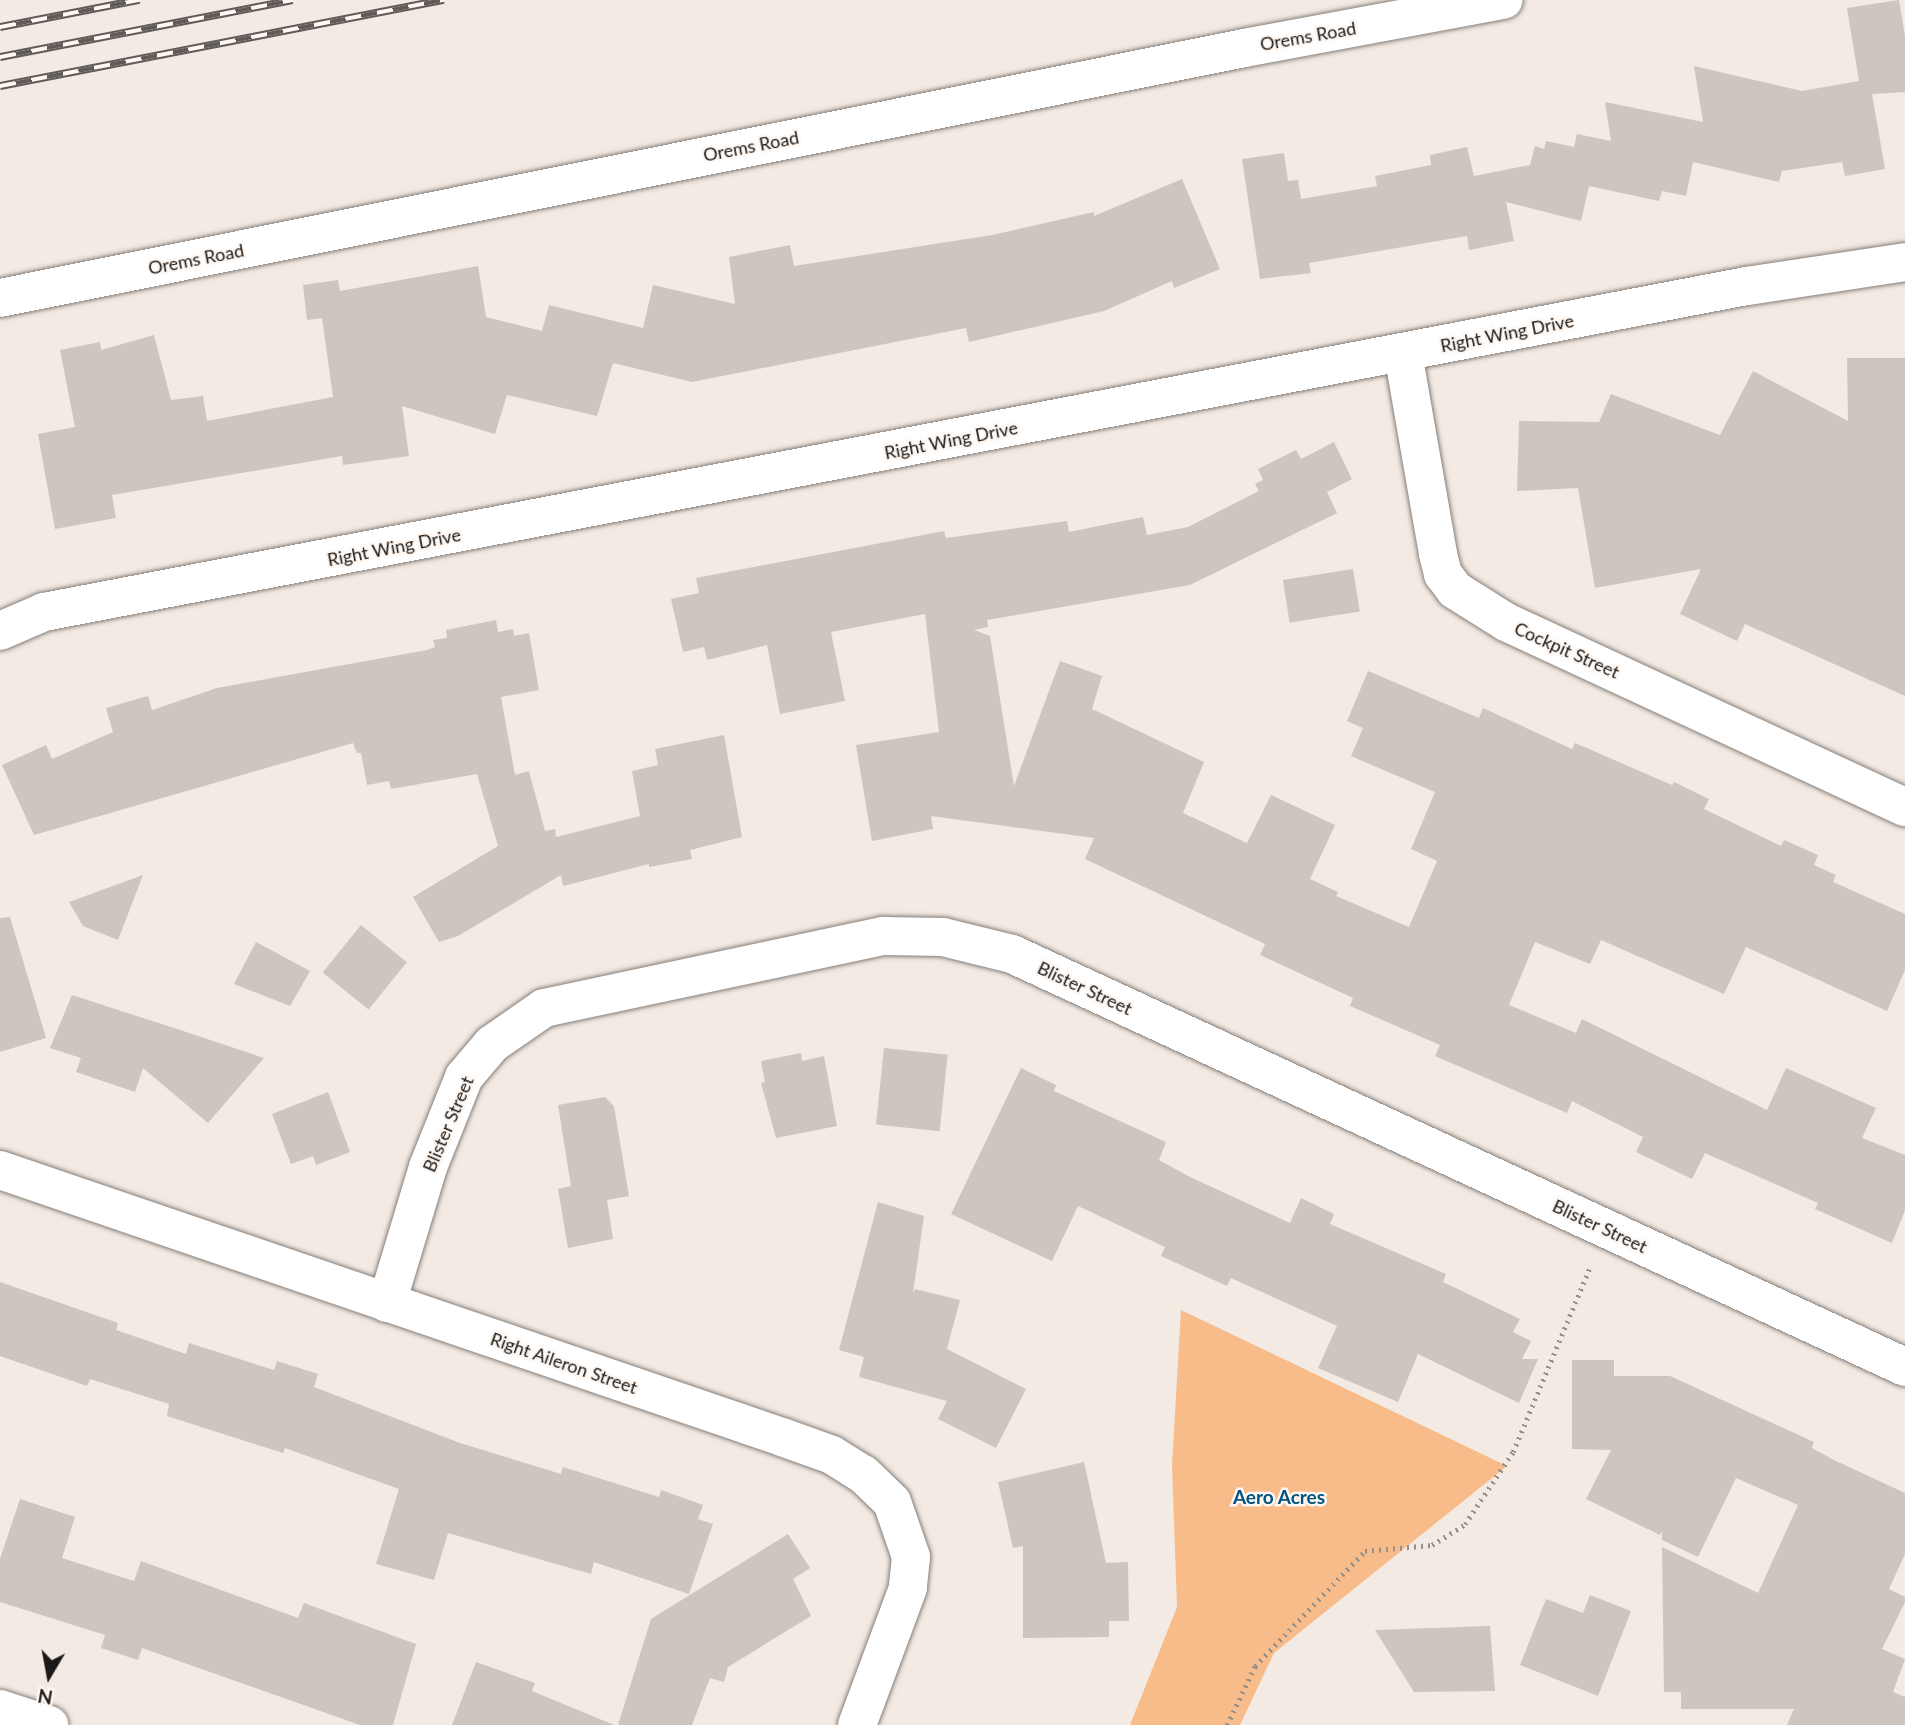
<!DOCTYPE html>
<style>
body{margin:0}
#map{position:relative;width:1905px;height:1725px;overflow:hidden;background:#f2eae3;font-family:Lato,sans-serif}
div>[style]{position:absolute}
.green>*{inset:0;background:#f7bc89}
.building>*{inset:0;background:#cdc5be;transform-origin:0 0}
.path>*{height:4.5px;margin-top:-2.25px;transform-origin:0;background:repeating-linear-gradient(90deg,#96908b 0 2px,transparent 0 7px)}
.roads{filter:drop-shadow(0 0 2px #867e78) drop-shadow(0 0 2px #867e78)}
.minor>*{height:38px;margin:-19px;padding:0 19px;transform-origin:19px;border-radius:19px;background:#fff}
.rail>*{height:8px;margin-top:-4px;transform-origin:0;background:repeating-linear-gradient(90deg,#fef7f2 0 16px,#605b58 0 32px);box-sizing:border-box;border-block:2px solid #605b58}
span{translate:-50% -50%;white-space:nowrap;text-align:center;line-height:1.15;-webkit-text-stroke:5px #fef7f2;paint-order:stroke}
.street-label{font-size:18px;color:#1c1917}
.neighbourhood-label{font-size:19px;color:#025481;font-weight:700}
.north{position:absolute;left:14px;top:1641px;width:70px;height:70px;-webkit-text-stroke:5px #fef7f2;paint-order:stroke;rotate:190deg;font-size:19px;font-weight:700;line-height:28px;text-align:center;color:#1c1917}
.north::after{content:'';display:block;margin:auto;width:24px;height:32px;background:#1c1917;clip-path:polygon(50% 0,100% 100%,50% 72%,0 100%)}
</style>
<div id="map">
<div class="green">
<i style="clip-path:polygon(1181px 1310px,1507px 1466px,1274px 1653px,1240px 1725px,1130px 1725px,1177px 1607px,1172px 1465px)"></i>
</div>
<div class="building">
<i style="clip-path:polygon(1899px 0,1905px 36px,1905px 92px,1872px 94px,1885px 169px,1845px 176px,1842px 162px,1782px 171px,1779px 182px,1693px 162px,1686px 196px,1662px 191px,1659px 201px,1589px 186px,1581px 221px,1506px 202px,1514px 241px,1469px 250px,1467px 236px,1309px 263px,1311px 273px,1260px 279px,1242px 159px,1284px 153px,1288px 181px,1298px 180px,1301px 199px,1377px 186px,1375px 176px,1431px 165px,1430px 155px,1467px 147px,1474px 176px,1530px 165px,1535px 146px,1544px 149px,1546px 141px,1574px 147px,1577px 134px,1611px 141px,1605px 102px,1703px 122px,1694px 66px,1802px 91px,1859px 81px,1847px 8px)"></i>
<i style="clip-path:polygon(1182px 179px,1220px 269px,1174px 288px,1172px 281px,1104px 311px,969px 342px,966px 328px,692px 382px,613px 363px,597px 416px,507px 395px,495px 434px,402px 406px,409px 456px,343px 465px,342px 456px,112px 495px,116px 518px,55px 529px,38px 434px,75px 427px,60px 350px,100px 342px,101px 350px,154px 335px,171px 400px,203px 396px,207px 421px,333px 397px,322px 318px,307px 320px,303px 285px,338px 280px,340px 291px,478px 266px,486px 317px,542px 331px,549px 305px,643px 328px,653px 285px,735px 304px,729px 257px,790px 245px,794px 266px,992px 235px,1094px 212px,1094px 216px)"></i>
<i style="clip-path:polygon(1847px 358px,1905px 358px,1905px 696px,1745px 624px,1737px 641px,1680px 614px,1701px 569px,1595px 588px,1578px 488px,1517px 491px,1519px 421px,1599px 422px,1611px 394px,1720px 435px,1753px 371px,1848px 421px)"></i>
<i style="clip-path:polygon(1334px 442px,1352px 479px,1327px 492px,1337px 513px,1190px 585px,987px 620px,988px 627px,974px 630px,990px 636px,1014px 786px,1060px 661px,1102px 676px,1092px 709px,1204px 762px,1183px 813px,1247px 843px,1271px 795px,1335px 825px,1310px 879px,1338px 892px,1336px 896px,1409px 927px,1437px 861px,1411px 849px,1435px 792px,1351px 756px,1363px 728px,1347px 721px,1368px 671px,1479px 718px,1483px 708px,1572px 749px,1575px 743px,1672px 785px,1674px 782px,1709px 799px,1704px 809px,1781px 846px,1784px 840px,1818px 855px,1814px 865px,1836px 875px,1833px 882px,1905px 914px,1905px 970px,1887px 1011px,1746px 947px,1724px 994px,1601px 940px,1590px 964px,1535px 942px,1509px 1005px,1576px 1033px,1582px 1019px,1767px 1110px,1786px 1068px,1876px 1108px,1862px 1138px,1905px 1155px,1905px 1210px,1892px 1243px,1815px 1209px,1818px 1203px,1705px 1153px,1692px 1179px,1636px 1152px,1643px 1137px,1572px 1101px,1567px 1113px,1435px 1056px,1440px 1045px,1350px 1006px,1353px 998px,1260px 955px,1265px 944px,1085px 859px,1094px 838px,931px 816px,933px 829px,872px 841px,856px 745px,939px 732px,925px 614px,831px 632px,845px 701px,780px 714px,767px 645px,707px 660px,704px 647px,683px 652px,671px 599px,699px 593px,696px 578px,944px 531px,946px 538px,1067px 521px,1069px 532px,1143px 517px,1147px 535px,1188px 527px,1259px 491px,1255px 484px,1263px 480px,1258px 469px,1296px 450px,1301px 459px)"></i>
<i style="left:1353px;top:569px;width:43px;height:71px;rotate:81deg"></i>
<i style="clip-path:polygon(496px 620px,498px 632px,513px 629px,514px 636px,529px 633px,539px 690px,501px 697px,515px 775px,529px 771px,545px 831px,555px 829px,556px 837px,640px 816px,632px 771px,658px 765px,655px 749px,724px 735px,742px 837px,690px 850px,692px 859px,649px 867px,649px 864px,563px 886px,561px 875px,458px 936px,439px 942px,413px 897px,498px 846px,477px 774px,391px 789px,389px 781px,367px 785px,361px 753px,357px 753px,353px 743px,34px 835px,2px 765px,46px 745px,52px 759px,113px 732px,106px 708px,148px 696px,152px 710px,217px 688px,427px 650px,435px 647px,433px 640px,447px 638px,446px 630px)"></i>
<i style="clip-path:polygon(143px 875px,118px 940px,83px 926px,69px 902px)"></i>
<i style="clip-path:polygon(10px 917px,46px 1038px,0 1052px,0 918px)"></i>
<i style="left:361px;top:925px;width:59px;height:61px;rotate:39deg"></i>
<i style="clip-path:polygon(256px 942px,310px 971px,290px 1006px,234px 984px)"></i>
<i style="clip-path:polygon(72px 995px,177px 1029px,264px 1058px,208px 1123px,143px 1068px,135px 1092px,76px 1072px,81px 1058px,50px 1048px)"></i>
<i style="left:884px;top:1048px;width:64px;height:77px;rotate:6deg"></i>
<i style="clip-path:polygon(801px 1053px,802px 1061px,824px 1056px,837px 1126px,776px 1138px,761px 1083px,765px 1082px,761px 1061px)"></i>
<i style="clip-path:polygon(1021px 1068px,1056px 1085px,1054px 1091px,1166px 1142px,1159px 1160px,1190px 1177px,1290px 1223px,1301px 1198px,1334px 1214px,1330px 1224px,1446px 1274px,1443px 1282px,1520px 1319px,1513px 1332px,1531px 1341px,1522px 1359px,1538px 1359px,1519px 1403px,1418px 1354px,1398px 1402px,1318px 1368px,1337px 1326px,1231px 1278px,1227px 1286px,1161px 1256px,1165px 1247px,1078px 1206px,1052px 1261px,951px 1214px)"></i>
<i style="clip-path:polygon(328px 1092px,350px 1152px,316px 1165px,313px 1156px,291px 1164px,272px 1114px)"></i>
<i style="clip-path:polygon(605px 1097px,614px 1106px,629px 1196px,607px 1200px,613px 1239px,568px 1248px,558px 1189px,571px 1186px,558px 1105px)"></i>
<i style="clip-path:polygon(878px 1202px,924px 1216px,913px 1293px,915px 1289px,960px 1300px,947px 1349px,1026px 1389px,996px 1448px,938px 1419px,947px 1401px,859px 1377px,864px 1357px,839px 1350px)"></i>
<i style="clip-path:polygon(0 1282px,118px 1323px,116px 1330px,186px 1354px,189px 1343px,274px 1370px,277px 1361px,318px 1374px,314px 1387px,460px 1443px,561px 1474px,563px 1467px,659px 1497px,661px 1490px,703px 1505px,698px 1519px,713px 1524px,689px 1594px,594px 1562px,591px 1574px,448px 1533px,434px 1580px,376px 1564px,399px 1489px,285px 1448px,283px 1453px,167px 1416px,169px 1404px,90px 1379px,87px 1386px,0 1356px)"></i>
<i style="clip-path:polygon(1572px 1360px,1614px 1360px,1614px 1376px,1670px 1376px,1814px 1442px,1812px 1448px,1834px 1460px,1905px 1493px,1905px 1554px,1889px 1589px,1905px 1597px,1905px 1602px,1882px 1649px,1905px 1659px,1893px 1692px,1905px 1697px,1905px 1725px,1787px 1725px,1794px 1709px,1681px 1709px,1681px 1692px,1664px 1692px,1662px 1547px,1758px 1593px,1798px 1505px,1736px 1478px,1698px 1557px,1662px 1540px,1662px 1531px,1660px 1535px,1586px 1499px,1611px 1450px,1572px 1449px)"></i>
<i style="clip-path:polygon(1084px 1462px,1106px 1563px,1128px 1562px,1129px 1621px,1109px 1621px,1109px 1637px,1023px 1638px,1023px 1546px,1013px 1548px,998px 1482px)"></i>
<i style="clip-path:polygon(20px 1499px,75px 1517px,62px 1558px,134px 1581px,141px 1561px,298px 1618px,304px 1603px,416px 1644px,393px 1725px,360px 1725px,142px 1648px,138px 1660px,101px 1648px,105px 1635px,0 1602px,0 1559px)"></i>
<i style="clip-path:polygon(788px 1534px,810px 1568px,793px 1579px,811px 1616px,728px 1667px,724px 1682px,710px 1678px,692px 1725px,618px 1725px,651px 1619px)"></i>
<i style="clip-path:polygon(1590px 1595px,1631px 1611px,1598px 1696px,1520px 1665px,1546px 1599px,1583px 1613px)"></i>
<i style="clip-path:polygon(1490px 1626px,1495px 1691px,1414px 1692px,1375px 1630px)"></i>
<i style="clip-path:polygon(476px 1662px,535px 1683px,532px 1691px,614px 1725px,452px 1725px)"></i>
</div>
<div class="path">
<i style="left:1227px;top:1725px;width:65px;rotate:-64.6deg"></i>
<i style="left:1255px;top:1666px;width:159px;rotate:-46.3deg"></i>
<i style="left:1365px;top:1551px;width:67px;rotate:-5.1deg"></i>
<i style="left:1432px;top:1545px;width:39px;rotate:-32deg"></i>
<i style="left:1465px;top:1524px;width:87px;rotate:-56.3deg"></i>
<i style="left:1513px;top:1452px;width:198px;rotate:-67.4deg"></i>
</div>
<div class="roads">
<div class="minor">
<i style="left:0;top:298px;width:1269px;rotate:-11.36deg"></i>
<i style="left:1244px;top:48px;width:264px;rotate:-10.5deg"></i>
<i style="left:1403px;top:353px;width:204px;rotate:80.1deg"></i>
<i style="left:1438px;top:554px;width:21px;rotate:76deg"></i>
<i style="left:1443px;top:574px;width:20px;rotate:53deg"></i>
<i style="left:1455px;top:590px;width:60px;rotate:32.1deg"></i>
<i style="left:1506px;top:622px;width:440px;rotate:24.9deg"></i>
<i style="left:0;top:631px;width:48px;rotate:-23.4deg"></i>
<i style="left:44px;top:612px;width:1734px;rotate:-10.84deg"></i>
<i style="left:1747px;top:286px;width:160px;rotate:-8.6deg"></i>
<i style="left:0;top:1170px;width:826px;rotate:18.85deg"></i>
<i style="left:782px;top:1437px;width:53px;rotate:19.8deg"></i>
<i style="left:832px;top:1455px;width:36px;rotate:32deg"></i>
<i style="left:863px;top:1474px;width:40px;rotate:44deg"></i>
<i style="left:892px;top:1502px;width:58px;rotate:70.9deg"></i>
<i style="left:911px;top:1557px;width:31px;rotate:96deg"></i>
<i style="left:908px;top:1588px;width:146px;rotate:110.4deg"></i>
<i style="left:387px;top:1303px;width:142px;rotate:-73.2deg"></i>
<i style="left:428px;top:1167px;width:97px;rotate:-68.2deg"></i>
<i style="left:464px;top:1077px;width:43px;rotate:-49.7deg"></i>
<i style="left:492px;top:1044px;width:63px;rotate:-34.7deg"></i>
<i style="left:544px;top:1008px;width:348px;rotate:-12deg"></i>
<i style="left:884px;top:936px;width:59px;rotate:1deg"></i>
<i style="left:943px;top:937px;width:71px;rotate:13.8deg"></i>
<i style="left:1012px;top:954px;width:984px;rotate:24.82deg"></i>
<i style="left:0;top:1709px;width:52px;rotate:18.1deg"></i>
</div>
</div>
<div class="rail">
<i style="left:0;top:27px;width:142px;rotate:-11deg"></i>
<i style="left:0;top:57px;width:298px;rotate:-11deg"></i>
<i style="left:0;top:86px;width:452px;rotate:-11deg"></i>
</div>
<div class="street-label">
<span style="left:1308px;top:36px;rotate:-10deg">Orems Road</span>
<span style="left:751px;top:146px;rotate:-11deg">Orems Road</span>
<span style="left:196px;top:259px;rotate:-11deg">Orems Road</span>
<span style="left:1507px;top:333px;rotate:-11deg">Right Wing Drive</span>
<span style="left:951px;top:440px;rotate:-11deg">Right Wing Drive</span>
<span style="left:394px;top:547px;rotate:-11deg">Right Wing Drive</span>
<span style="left:1567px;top:650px;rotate:24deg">Cockpit Street</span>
<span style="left:1085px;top:988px;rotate:25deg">Blister Street</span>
<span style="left:448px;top:1124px;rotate:-67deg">Blister Street</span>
<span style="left:1600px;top:1226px;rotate:25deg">Blister Street</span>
<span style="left:564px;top:1363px;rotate:19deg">Right Aileron Street</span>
</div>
<div class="neighbourhood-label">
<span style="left:1279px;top:1497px">Aero Acres</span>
</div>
<div class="north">N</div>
</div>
